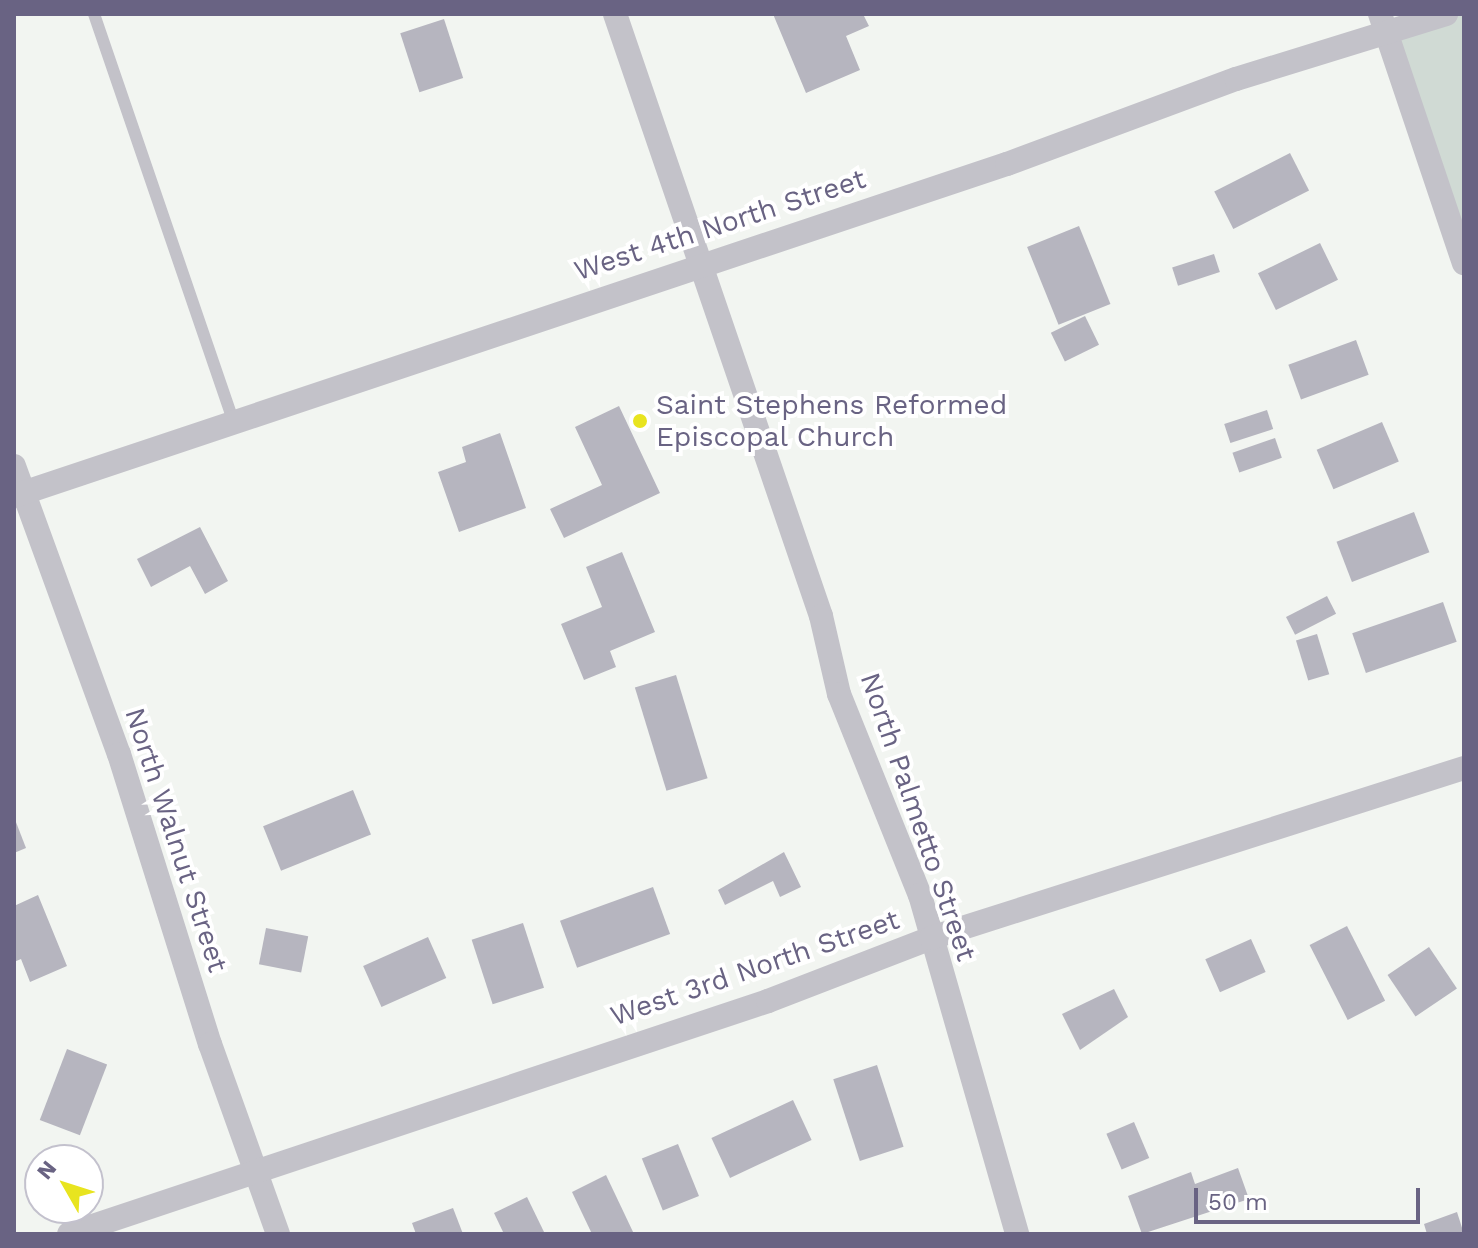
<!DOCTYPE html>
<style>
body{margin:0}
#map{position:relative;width:1478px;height:1248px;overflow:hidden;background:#f2f5f1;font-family:"Work Sans",sans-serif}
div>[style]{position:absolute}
.green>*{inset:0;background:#d0dad4}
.building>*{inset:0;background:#b6b5bf;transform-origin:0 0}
.lane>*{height:12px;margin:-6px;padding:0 6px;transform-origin:6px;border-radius:6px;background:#c3c2c9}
.street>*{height:24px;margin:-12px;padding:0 12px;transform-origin:12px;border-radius:12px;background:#c3c2c9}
.dots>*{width:22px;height:22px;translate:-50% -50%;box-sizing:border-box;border:4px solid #fff;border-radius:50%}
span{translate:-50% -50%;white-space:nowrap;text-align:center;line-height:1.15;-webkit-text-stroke:8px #fff;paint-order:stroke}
.street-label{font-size:28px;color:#696383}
.poi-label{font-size:28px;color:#696383}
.left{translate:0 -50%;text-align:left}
.frame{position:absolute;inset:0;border:16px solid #696383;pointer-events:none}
.north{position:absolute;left:24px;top:1144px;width:80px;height:80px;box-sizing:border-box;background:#fff;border:2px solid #c3c1cd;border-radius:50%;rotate:309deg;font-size:22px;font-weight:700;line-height:32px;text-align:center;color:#696383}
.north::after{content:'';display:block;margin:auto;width:28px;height:36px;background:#e8e41f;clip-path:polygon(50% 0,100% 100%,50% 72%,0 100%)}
.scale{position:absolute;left:1194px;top:1188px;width:226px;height:36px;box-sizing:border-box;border:4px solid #696383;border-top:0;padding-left:10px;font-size:24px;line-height:28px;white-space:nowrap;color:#696383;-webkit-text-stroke:6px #fff;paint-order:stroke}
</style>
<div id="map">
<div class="green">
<i style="clip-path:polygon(1452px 14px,1464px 14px,1464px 263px,1387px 35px)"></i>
</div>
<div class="building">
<i style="clip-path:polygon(773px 14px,863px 14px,869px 26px,846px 36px,860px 70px,806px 93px)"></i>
<i style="left:444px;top:19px;width:62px;height:46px;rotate:72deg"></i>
<i style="left:1290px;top:153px;width:42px;height:85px;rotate:63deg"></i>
<i style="left:1079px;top:226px;width:84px;height:56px;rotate:68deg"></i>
<i style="left:1320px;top:243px;width:41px;height:69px;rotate:64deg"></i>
<i style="left:1214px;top:254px;width:19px;height:44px;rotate:72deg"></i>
<i style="left:1085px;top:316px;width:32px;height:38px;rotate:64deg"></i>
<i style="left:1356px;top:340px;width:37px;height:72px;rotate:70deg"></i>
<i style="clip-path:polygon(619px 406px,660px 493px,564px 538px,550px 509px,602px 485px,575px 427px)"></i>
<i style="left:1267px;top:410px;width:20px;height:45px;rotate:72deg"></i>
<i style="left:1382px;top:422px;width:43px;height:71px;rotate:67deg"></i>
<i style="clip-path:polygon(500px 433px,526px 508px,459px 532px,438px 472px,466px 462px,462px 447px)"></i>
<i style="left:1275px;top:438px;width:21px;height:45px;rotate:71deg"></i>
<i style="left:1414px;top:512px;width:43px;height:83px;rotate:69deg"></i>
<i style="clip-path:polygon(200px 527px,228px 581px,205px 594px,190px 566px,151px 587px,137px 559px)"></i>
<i style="clip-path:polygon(622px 552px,655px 632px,610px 651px,616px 667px,584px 680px,561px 624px,602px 607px,586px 567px)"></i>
<i style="left:1327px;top:596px;width:20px;height:46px;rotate:63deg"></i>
<i style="left:1443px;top:602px;width:42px;height:96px;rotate:71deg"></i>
<i style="left:1317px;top:634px;width:42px;height:22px;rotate:73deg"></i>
<i style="left:676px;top:675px;width:108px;height:43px;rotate:73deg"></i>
<i style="left:353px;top:790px;width:48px;height:97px;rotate:68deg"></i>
<i style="clip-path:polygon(14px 817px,26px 848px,14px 853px)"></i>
<i style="clip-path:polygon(784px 852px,801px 887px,780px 897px,773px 881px,725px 905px,718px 890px)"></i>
<i style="left:653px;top:887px;width:50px;height:99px;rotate:70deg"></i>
<i style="clip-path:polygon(38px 895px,67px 966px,30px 982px,21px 959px,14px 962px,14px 906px)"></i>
<i style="left:523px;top:923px;width:68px;height:54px;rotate:72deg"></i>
<i style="left:1347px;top:926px;width:84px;height:42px;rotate:63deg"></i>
<i style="left:266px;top:928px;width:43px;height:37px;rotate:11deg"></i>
<i style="left:428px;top:937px;width:45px;height:71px;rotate:66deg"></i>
<i style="left:1251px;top:939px;width:36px;height:50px;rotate:66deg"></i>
<i style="left:1429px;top:947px;width:50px;height:50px;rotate:56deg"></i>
<i style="clip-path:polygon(1114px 989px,1128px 1017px,1080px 1050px,1062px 1014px)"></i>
<i style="left:67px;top:1049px;width:43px;height:76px;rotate:21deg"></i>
<i style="left:877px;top:1065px;width:86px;height:46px;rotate:72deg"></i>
<i style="left:793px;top:1100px;width:44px;height:90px;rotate:65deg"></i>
<i style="left:1134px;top:1122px;width:39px;height:30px;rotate:67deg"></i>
<i style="left:678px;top:1144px;width:56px;height:39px;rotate:68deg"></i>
<i style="clip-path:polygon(1238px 1168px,1249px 1199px,1142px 1234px,1128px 1196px,1191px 1172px,1195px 1184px)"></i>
<i style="clip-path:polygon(606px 1175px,634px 1234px,592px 1234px,572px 1192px)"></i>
<i style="clip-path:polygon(527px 1197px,545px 1234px,504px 1234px,494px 1213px)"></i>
<i style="clip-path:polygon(453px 1208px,463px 1234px,416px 1234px,412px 1223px)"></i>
<i style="clip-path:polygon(1457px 1212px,1464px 1234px,1427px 1234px,1424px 1224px)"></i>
</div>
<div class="lane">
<i style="left:94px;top:14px;width:432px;rotate:71.1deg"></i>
</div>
<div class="street">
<i style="left:615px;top:14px;width:636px;rotate:71.11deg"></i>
<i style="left:821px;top:616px;width:80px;rotate:77deg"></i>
<i style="left:839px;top:694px;width:217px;rotate:68.1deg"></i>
<i style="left:920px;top:895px;width:353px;rotate:74deg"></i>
<i style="left:1380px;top:14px;width:263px;rotate:71.4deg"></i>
<i style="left:14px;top:466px;width:307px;rotate:70deg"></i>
<i style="left:119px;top:754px;width:304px;rotate:72.6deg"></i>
<i style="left:210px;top:1044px;width:202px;rotate:70.3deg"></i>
<i style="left:14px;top:496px;width:1047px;rotate:-18.49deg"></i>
<i style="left:1007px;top:164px;width:244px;rotate:-20.4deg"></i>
<i style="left:1236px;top:79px;width:220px;rotate:-17.2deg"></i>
<i style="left:69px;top:1234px;width:737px;rotate:-18.43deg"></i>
<i style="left:768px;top:1001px;width:175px;rotate:-21.1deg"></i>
<i style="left:931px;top:938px;width:559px;rotate:-17.69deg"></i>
</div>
<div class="dots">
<i style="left:640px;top:421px;background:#e8e41f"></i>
</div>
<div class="street-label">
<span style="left:720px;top:225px;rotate:-18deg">West 4th North Street</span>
<span style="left:918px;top:817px;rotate:71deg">North Palmetto Street</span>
<span style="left:176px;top:840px;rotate:72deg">North Walnut Street</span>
<span style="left:755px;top:968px;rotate:-19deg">West 3rd North Street</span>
</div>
<div class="poi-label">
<span class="left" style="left:656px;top:421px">Saint Stephens Reformed<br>Episcopal Church</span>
</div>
<div class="frame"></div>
<div class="north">N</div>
<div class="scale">50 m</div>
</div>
